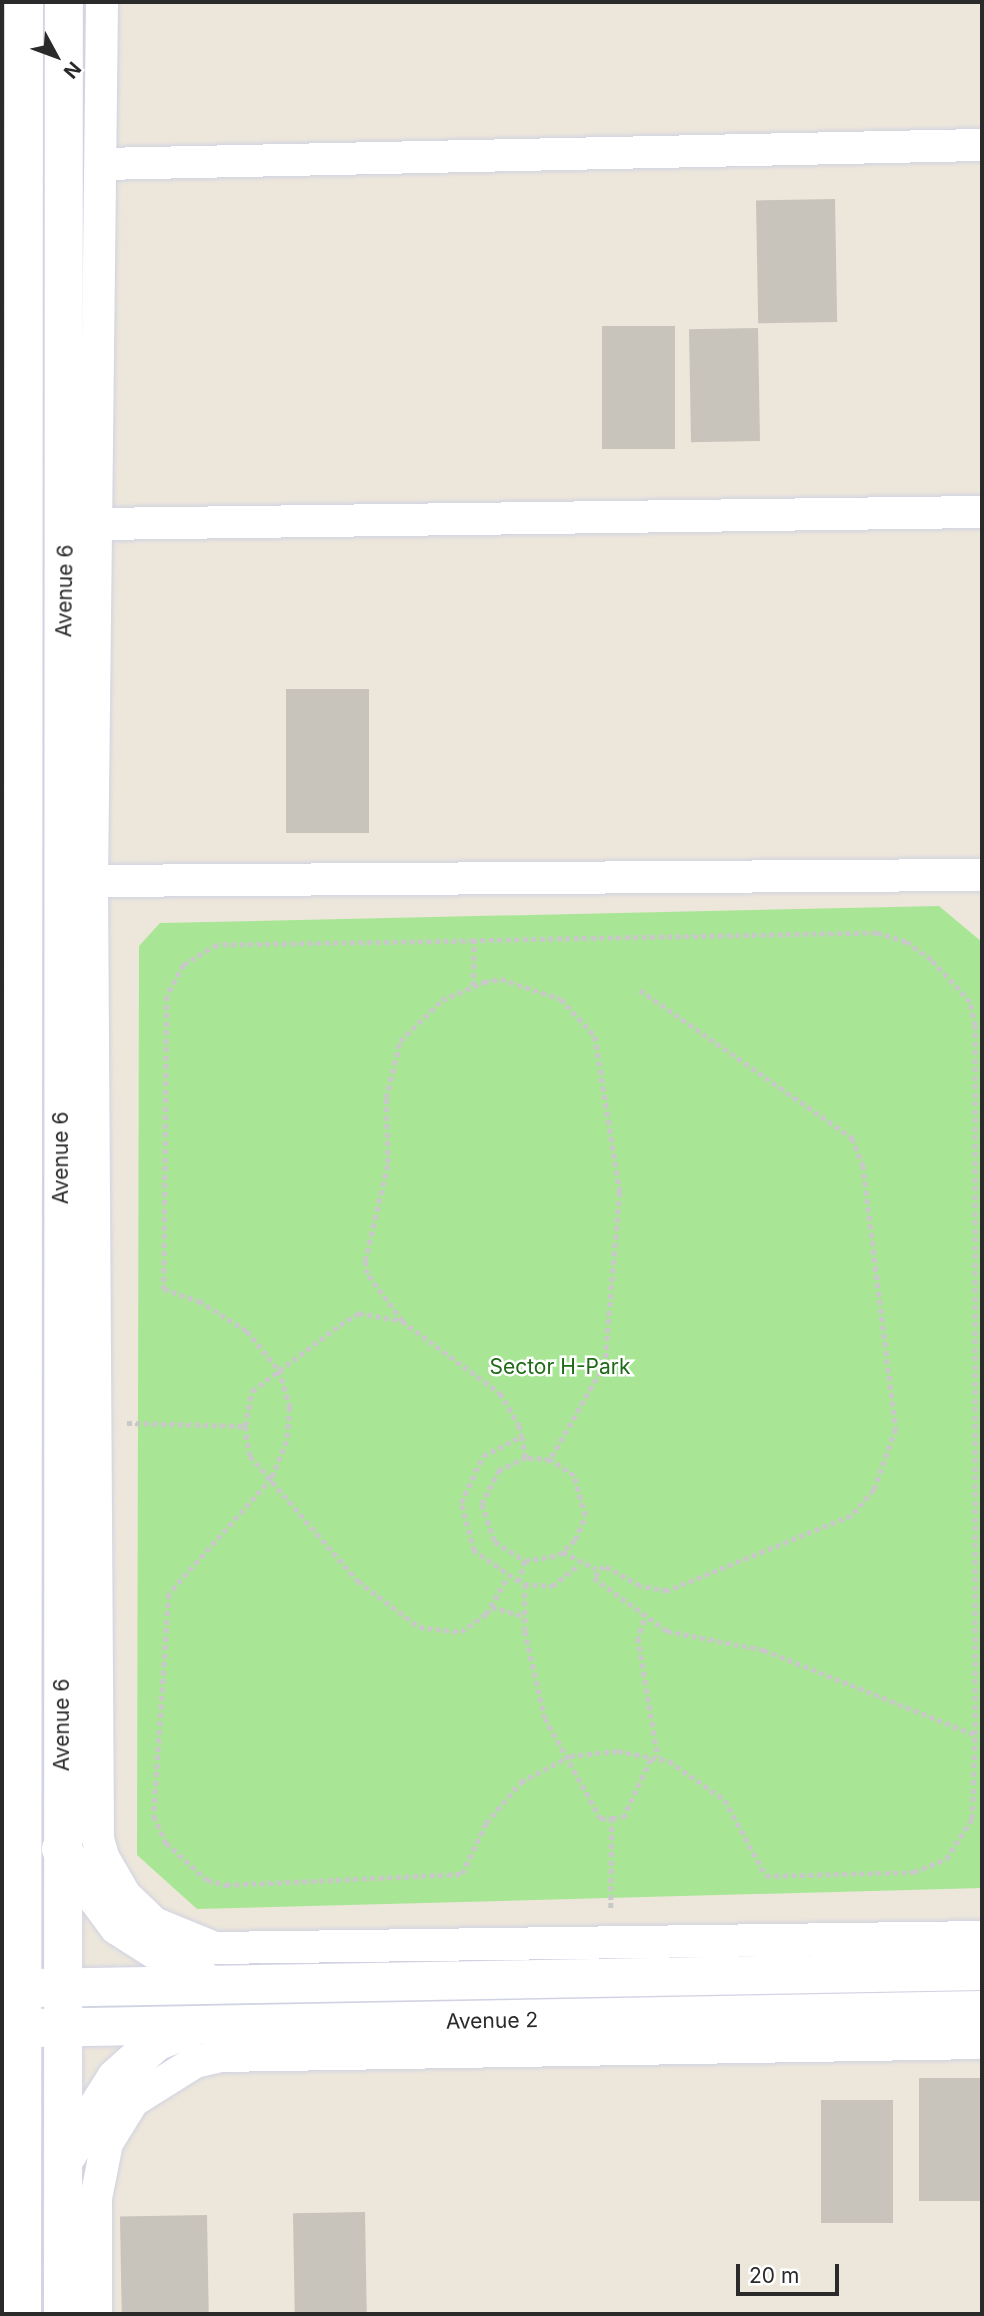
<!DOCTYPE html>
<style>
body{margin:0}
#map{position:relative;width:984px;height:2316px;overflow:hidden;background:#ede7db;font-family:Inter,sans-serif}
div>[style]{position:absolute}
.green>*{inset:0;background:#a8e695}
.building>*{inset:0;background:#c8c4bb;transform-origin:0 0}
.path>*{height:4.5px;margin-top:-2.25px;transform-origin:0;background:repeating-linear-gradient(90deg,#c8c8c8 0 5px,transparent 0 8.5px)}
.roads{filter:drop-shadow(0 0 2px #d0d2e3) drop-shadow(0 0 2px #d0d2e3)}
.street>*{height:32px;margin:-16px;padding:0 16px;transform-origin:16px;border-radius:16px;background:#fff}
.secondary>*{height:38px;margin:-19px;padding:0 19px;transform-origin:19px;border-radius:19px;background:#fff}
span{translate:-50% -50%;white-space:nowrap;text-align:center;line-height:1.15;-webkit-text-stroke:5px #fff;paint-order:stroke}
.street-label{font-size:21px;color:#2a2a2a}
.park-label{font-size:21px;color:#1f6a17}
.frame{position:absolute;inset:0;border:4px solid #2a2a2a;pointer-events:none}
.north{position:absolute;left:21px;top:21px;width:70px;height:70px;-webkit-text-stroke:5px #fff;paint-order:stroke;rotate:131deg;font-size:19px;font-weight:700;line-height:28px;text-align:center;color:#2a2a2a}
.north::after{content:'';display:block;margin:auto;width:24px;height:32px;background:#2a2a2a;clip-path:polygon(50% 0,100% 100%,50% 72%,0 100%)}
.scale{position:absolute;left:736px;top:2264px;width:103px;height:32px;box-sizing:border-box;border:4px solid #2a2a2a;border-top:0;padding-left:9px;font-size:21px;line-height:24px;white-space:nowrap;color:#2a2a2a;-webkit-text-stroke:5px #fff;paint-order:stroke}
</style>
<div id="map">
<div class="green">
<i style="clip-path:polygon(939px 906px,982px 942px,982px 1888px,197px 1909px,137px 1855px,139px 946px,160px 923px)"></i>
</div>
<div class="building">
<i style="left:835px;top:199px;width:123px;height:79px;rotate:89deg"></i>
<i style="left:675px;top:326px;width:123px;height:73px;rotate:90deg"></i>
<i style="left:758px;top:328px;width:113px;height:69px;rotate:89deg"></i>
<i style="left:369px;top:689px;width:144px;height:83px;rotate:90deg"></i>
<i style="left:982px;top:2078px;width:123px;height:63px;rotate:90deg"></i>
<i style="left:821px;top:2100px;width:72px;height:123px"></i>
<i style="left:365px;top:2212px;width:102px;height:72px;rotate:89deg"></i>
<i style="left:207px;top:2215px;width:99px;height:87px;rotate:89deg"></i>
</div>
<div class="path">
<i style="left:473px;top:986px;width:45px;rotate:-88.7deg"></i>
<i style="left:474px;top:941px;width:257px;rotate:179.1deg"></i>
<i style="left:217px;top:945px;width:39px;rotate:149deg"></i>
<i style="left:184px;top:965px;width:35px;rotate:119deg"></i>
<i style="left:167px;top:996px;width:293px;rotate:90.6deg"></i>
<i style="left:164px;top:1289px;width:37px;rotate:19deg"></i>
<i style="left:199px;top:1301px;width:57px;rotate:32deg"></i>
<i style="left:247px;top:1331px;width:50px;rotate:50.6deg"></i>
<i style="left:279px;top:1370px;width:39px;rotate:73deg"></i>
<i style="left:290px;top:1407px;width:34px;rotate:95deg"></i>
<i style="left:287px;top:1441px;width:40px;rotate:112deg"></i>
<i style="left:272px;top:1478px;width:155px;rotate:131.6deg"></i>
<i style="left:169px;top:1594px;width:223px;rotate:93.9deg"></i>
<i style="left:154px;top:1816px;width:30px;rotate:66deg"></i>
<i style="left:166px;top:1843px;width:55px;rotate:42.1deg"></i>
<i style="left:207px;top:1880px;width:20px;rotate:15deg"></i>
<i style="left:226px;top:1885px;width:236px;rotate:-2.7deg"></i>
<i style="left:462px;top:1874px;width:56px;rotate:-64.8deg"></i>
<i style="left:486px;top:1823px;width:54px;rotate:-49.5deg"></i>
<i style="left:521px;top:1782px;width:55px;rotate:-28deg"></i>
<i style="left:570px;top:1756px;width:48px;rotate:-5.9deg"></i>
<i style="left:618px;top:1751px;width:52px;rotate:11.1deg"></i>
<i style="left:669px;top:1761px;width:68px;rotate:34.9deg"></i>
<i style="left:725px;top:1800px;width:86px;rotate:61.7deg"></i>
<i style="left:766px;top:1876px;width:148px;rotate:-1.5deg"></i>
<i style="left:914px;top:1872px;width:35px;rotate:-22deg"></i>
<i style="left:946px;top:1859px;width:48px;rotate:-57deg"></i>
<i style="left:972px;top:1819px;width:84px;rotate:-88deg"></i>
<i style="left:975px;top:1735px;width:709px;rotate:-90deg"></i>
<i style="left:975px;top:1026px;width:25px;rotate:-102deg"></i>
<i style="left:970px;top:1002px;width:57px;rotate:-132.9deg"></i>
<i style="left:931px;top:960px;width:31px;rotate:-144deg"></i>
<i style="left:906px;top:942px;width:31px;rotate:-163deg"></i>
<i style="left:876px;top:933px;width:402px;rotate:178.9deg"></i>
<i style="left:640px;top:990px;width:259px;rotate:34.9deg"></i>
<i style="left:852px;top:1138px;width:29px;rotate:68deg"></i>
<i style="left:863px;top:1165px;width:266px;rotate:82.9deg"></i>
<i style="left:896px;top:1429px;width:65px;rotate:109.8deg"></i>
<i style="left:874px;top:1490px;width:35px;rotate:131deg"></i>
<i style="left:851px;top:1516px;width:199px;rotate:157.8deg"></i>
<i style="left:667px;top:1591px;width:27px;rotate:-170deg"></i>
<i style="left:640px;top:1586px;width:41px;rotate:-150.9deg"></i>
<i style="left:604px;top:1566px;width:16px;rotate:130deg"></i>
<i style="left:594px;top:1578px;width:90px;rotate:36deg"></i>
<i style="left:667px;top:1631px;width:99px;rotate:11.1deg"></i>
<i style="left:764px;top:1650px;width:227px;rotate:21.9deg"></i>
<i style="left:402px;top:1321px;width:59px;rotate:-126.7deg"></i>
<i style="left:367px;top:1274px;width:13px;rotate:-99deg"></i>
<i style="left:365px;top:1261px;width:101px;rotate:-76.8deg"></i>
<i style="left:388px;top:1163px;width:65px;rotate:-91.8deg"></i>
<i style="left:386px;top:1098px;width:59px;rotate:-76.2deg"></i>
<i style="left:400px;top:1041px;width:59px;rotate:-44.3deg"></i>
<i style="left:442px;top:1000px;width:46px;rotate:-23.2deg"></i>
<i style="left:484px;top:982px;width:17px;rotate:-10deg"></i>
<i style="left:501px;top:979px;width:63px;rotate:18.4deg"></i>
<i style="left:561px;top:999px;width:50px;rotate:47.4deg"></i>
<i style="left:595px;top:1036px;width:158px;rotate:80.9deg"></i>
<i style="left:620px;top:1192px;width:173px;rotate:95deg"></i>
<i style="left:605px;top:1364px;width:111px;rotate:119.8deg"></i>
<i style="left:127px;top:1423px;width:118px;rotate:1.5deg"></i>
<i style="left:245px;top:1426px;width:30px;rotate:81deg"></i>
<i style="left:250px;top:1456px;width:165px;rotate:49.2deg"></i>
<i style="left:358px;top:1581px;width:76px;rotate:37deg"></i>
<i style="left:419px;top:1627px;width:42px;rotate:6.8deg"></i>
<i style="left:461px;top:1632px;width:31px;rotate:-36deg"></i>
<i style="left:486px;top:1614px;width:42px;rotate:-59.7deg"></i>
<i style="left:245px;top:1426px;width:36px;rotate:-79deg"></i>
<i style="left:252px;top:1391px;width:110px;rotate:-36.9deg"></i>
<i style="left:340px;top:1325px;width:22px;rotate:-32deg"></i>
<i style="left:359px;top:1313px;width:44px;rotate:10.5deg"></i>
<i style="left:402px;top:1321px;width:122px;rotate:36.3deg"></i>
<i style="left:500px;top:1393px;width:37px;rotate:59deg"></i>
<i style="left:519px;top:1425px;width:11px;rotate:75deg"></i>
<i style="left:522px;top:1436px;width:22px;rotate:80deg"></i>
<i style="left:526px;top:1458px;width:29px;rotate:155deg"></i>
<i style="left:500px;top:1470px;width:38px;rotate:118deg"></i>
<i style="left:482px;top:1504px;width:40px;rotate:71.1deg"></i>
<i style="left:495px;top:1542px;width:36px;rotate:32deg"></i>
<i style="left:525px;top:1561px;width:22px;rotate:106deg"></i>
<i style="left:519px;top:1582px;width:55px;rotate:-145.4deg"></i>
<i style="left:474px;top:1551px;width:50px;rotate:-105.2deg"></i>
<i style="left:461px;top:1503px;width:52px;rotate:-64.9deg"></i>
<i style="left:483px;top:1456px;width:44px;rotate:-27.1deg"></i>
<i style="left:563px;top:1552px;width:37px;rotate:27deg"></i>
<i style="left:525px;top:1561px;width:35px;rotate:-10deg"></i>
<i style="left:559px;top:1555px;width:22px;rotate:-43deg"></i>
<i style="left:575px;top:1540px;width:26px;rotate:-67deg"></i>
<i style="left:585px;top:1516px;width:41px;rotate:-105.4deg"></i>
<i style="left:574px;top:1476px;width:29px;rotate:-146deg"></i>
<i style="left:550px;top:1460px;width:24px;rotate:-175deg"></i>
<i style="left:524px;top:1584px;width:28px;rotate:4deg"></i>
<i style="left:552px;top:1586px;width:34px;rotate:-38deg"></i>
<i style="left:525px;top:1584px;width:47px;rotate:90deg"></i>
<i style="left:525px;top:1631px;width:89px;rotate:77.1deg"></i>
<i style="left:545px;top:1718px;width:115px;rotate:61deg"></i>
<i style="left:601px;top:1819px;width:11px;rotate:-5deg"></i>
<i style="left:612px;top:1818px;width:93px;rotate:90.6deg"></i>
<i style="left:492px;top:1607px;width:32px;rotate:16deg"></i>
<i style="left:644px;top:1620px;width:19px;rotate:108deg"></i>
<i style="left:638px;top:1638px;width:121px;rotate:80.5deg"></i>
<i style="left:612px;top:1818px;width:11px"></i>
<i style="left:623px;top:1818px;width:68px;rotate:-64.9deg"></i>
</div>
<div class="roads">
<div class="street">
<i style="left:102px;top:2px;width:879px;rotate:90.65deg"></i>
<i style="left:92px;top:881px;width:958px;rotate:89.64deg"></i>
<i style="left:98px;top:1839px;width:19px;rotate:74deg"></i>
<i style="left:103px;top:1857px;width:44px;rotate:59.9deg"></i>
<i style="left:125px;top:1895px;width:40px;rotate:44deg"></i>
<i style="left:154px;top:1923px;width:66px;rotate:22.3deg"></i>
<i style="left:215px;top:1948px;width:767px;rotate:-0.82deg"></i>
<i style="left:102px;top:164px;width:880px;rotate:-1.24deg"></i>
<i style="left:98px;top:524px;width:884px;rotate:-0.78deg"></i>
<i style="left:92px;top:881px;width:890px;rotate:-0.39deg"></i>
<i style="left:96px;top:2314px;width:116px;rotate:-90deg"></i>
<i style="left:96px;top:2198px;width:56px;rotate:-78.7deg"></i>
<i style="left:107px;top:2143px;width:49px;rotate:-58.2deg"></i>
<i style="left:133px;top:2101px;width:73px;rotate:-32.2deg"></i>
<i style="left:195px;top:2062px;width:26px;rotate:-13deg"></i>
<i style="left:220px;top:2056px;width:762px;rotate:-0.98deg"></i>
</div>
<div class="secondary">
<i style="left:61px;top:1849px;width:96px;rotate:53.5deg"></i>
<i style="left:118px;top:1926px;width:108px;rotate:32.5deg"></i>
<i style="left:35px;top:1988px;width:947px;rotate:-1.03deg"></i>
<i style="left:35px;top:2028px;width:947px;rotate:-1.09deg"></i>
<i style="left:64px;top:2160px;width:97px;rotate:-57.6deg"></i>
<i style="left:116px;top:2078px;width:54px;rotate:-42deg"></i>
<i style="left:156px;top:2042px;width:37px;rotate:-22deg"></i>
<i style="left:22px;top:2314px;width:2312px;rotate:-89.95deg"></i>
<i style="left:63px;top:2314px;width:2312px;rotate:-89.98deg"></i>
</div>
</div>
<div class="street-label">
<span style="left:65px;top:591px;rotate:-89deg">Avenue 6</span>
<span style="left:61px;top:1158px;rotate:-90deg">Avenue 6</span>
<span style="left:62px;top:1725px;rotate:-90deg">Avenue 6</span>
<span style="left:492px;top:2021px;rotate:-1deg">Avenue 2</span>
</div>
<div class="park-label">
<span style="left:560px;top:1367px">Sector H-Park</span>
</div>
<div class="frame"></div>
<div class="north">N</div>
<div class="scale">20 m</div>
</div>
